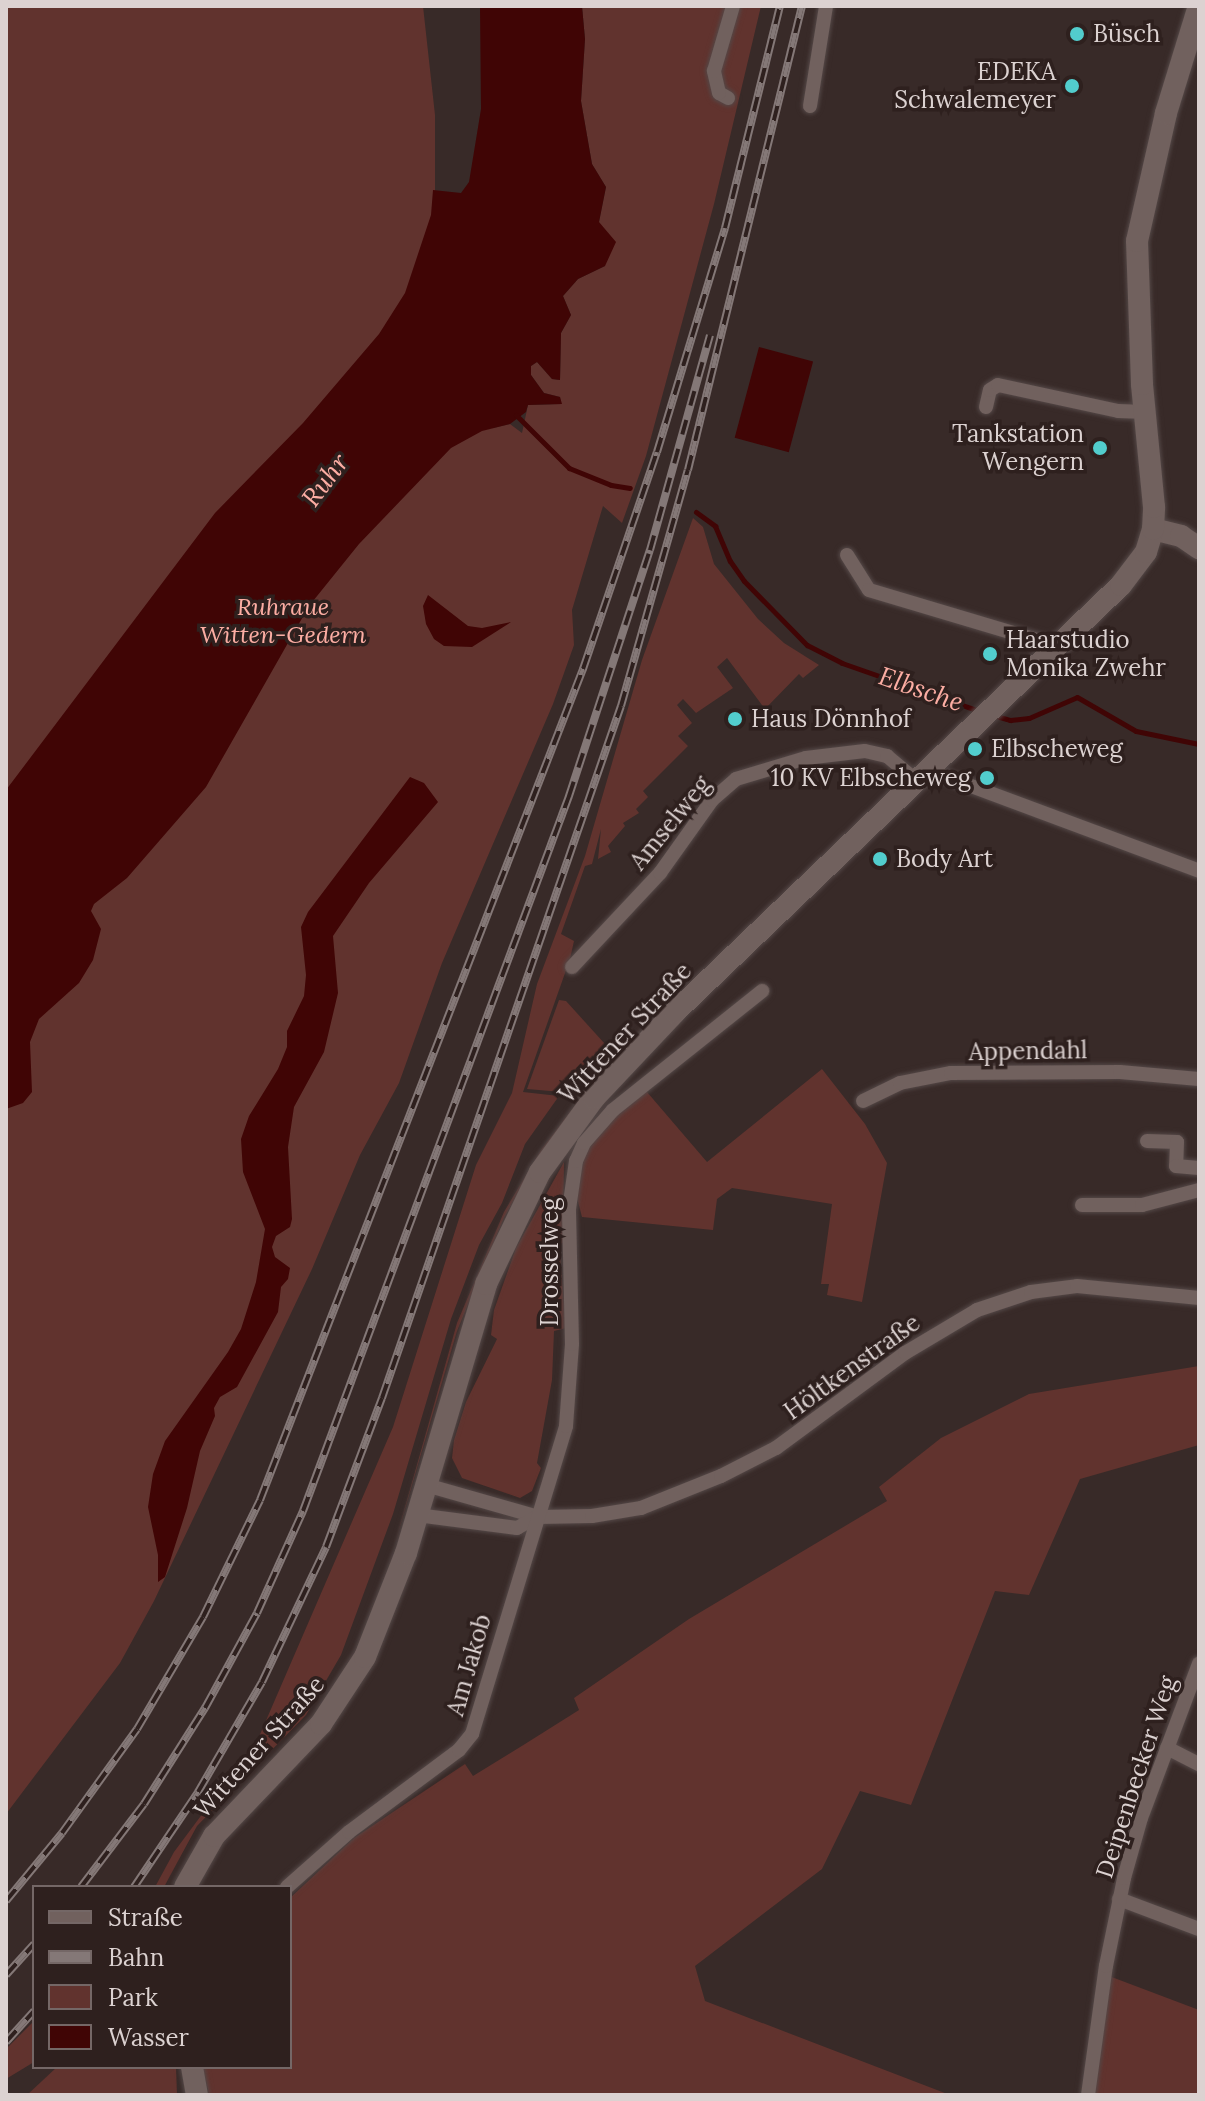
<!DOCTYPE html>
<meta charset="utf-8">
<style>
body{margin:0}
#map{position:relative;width:1205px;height:2101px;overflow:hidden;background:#382a28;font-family:Lora,serif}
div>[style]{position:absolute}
.green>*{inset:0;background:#61332e}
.water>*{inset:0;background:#400505;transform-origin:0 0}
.stream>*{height:5px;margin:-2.5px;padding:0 2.5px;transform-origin:2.5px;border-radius:2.5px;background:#400505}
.roads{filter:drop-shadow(0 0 2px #544847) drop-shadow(0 0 2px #544847)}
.street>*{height:14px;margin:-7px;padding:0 7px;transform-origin:7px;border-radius:7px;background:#71615e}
.secondary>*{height:22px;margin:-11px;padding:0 11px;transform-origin:11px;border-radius:11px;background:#71615e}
.rail>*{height:8px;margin-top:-4px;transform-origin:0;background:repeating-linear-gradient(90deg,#2e201e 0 15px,#847877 0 30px);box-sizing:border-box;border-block:2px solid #847877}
.dots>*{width:22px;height:22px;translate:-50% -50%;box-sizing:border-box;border:4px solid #2e201e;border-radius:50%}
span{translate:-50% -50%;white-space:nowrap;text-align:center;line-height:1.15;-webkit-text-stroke:7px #2e201e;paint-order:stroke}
.poi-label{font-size:24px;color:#dcd2d1}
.left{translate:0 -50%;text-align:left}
.right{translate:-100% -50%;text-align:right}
.park-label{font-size:24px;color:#fcada3;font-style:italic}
.street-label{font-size:24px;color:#dcd2d1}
.water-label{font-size:26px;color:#fcada3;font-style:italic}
.frame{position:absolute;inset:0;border:8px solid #dcd2d1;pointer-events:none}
.legend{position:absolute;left:32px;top:1885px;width:260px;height:184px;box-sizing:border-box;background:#2e201e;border:2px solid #746766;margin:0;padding:10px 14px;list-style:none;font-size:24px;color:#dcd2d1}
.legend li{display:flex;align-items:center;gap:16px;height:40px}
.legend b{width:40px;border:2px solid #746766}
</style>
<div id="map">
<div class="green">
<i style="clip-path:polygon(6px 6px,423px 6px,435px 115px,435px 215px,493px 428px,510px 424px,522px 433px,528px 405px,561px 404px,560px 397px,544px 393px,531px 375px,531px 366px,537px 362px,552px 379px,560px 380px,561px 333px,571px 315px,563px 296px,578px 279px,605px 266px,599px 222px,606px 187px,592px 164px,581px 101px,585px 39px,582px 6px,761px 6px,714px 204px,646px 456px,622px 523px,603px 506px,572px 610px,574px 645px,553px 704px,442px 963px,399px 1083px,360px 1155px,312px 1269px,154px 1601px,120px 1663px,6px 1814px)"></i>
<i style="clip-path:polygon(693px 518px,703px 527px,714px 564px,758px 619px,784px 643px,819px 665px,803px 678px,799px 674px,765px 709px,727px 658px,717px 667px,733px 688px,696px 713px,683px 699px,677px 705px,692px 723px,678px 736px,688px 746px,643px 791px,648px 797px,636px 809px,639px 813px,623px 823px,625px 826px,608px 846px,611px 852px,598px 859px,601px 829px,592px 864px,585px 866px,561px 934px,574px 941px,570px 959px,523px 1092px,559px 1096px,525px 1144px,502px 1203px,479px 1245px,451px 1319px,393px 1514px,341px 1655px,306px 1715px,197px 1826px,164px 1887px,155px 1887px,174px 1852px,258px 1739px,393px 1427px,476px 1165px,512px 1093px,537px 984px,585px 856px,642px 660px)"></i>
<i style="clip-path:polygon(701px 972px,535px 1163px,504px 1218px,457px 1331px,395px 1543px,457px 1323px,504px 1212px,541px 1150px,588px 1088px)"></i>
<i style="clip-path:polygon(559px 1000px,566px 1001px,605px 1044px,562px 1092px,527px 1089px)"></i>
<i style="clip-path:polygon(822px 1069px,865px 1124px,887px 1163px,862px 1302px,827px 1295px,829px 1284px,821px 1284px,832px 1204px,732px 1188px,717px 1199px,713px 1230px,582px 1217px,577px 1198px,586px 1142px,641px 1085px,707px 1162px)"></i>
<i style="clip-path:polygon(564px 1162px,563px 1243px,559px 1244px,566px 1328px,554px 1331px,552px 1380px,537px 1463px,541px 1468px,532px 1491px,520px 1498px,462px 1478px,452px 1458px,454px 1440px,466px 1402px,497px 1339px,491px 1335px,494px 1310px,516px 1248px)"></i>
<i style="clip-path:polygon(1199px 1366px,1199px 1445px,1080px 1479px,1029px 1595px,995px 1591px,911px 1805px,860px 1791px,822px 1869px,695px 1966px,705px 2001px,950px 2095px,209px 2095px,203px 2067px,290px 2067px,290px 1898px,354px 1838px,465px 1764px,473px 1776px,525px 1744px,579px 1710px,574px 1698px,689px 1619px,887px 1501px,879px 1487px,941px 1438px,1029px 1394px)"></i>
<i style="clip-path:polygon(1109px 1976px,1199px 2010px,1199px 2095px,1093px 2095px)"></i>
<i style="clip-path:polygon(34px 2021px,34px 2062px,6px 2079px,6px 2049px)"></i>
<i style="clip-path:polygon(57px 2067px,176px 2067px,177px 2095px,27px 2095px)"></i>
</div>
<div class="water">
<i style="clip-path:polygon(480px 6px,582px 6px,585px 39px,581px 101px,592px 164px,606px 187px,599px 222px,616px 242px,605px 266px,578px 279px,563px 296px,571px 315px,561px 333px,560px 380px,552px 379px,537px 362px,531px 366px,531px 375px,544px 393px,560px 397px,562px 404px,528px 405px,526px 412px,510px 424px,482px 431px,451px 448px,359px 544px,309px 606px,206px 787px,127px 878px,94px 904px,91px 911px,101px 929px,93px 960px,79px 983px,39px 1019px,30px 1042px,32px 1092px,23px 1103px,6px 1109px,6px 790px,215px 513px,303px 423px,379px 334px,405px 293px,431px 215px,433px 190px,461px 193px,469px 182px,481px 109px)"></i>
<i style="left:759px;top:347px;width:56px;height:94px;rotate:15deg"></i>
<i style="clip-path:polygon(428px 595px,468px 626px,482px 628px,511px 622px,472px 647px,444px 646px,434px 639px,426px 624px,423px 606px)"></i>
<i style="clip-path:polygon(410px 777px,424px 783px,438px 802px,369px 883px,333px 936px,338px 993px,324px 1052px,294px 1107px,288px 1147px,292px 1219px,290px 1227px,276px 1236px,272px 1247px,275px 1257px,290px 1268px,288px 1279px,281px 1287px,278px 1312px,237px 1387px,220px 1397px,214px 1408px,215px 1416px,200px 1451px,187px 1508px,165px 1577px,158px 1582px,158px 1555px,148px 1507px,153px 1474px,165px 1441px,228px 1352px,241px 1329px,256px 1282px,265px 1229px,243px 1172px,241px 1139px,249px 1116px,278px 1069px,287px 1047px,287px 1031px,304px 996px,306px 975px,301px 927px,308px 912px)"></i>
</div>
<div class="stream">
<i style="left:516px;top:415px;width:75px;rotate:45deg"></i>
<i style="left:569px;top:468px;width:45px;rotate:22deg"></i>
<i style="left:611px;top:485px;width:19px;rotate:9deg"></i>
<i style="left:696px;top:512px;width:24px;rotate:36deg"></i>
<i style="left:715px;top:526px;width:38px;rotate:67deg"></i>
<i style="left:730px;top:561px;width:24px;rotate:55deg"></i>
<i style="left:744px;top:581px;width:90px;rotate:45.5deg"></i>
<i style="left:807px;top:645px;width:39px;rotate:27deg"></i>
<i style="left:842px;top:663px;width:145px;rotate:19.3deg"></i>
<i style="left:996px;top:716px;width:15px;rotate:16deg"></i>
<i style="left:1010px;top:720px;width:19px;rotate:-6deg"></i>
<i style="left:1029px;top:718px;width:52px;rotate:-23.6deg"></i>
<i style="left:1077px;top:697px;width:68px;rotate:30deg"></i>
<i style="left:1136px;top:731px;width:64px;rotate:11.7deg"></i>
</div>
<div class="roads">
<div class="street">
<i style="left:728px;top:98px;width:10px;rotate:-151deg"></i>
<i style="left:719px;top:93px;width:23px;rotate:-103deg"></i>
<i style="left:714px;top:71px;width:68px;rotate:-73.7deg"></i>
<i style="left:810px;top:106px;width:101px;rotate:-80.9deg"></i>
<i style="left:986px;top:407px;width:17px;rotate:-77deg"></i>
<i style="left:990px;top:390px;width:9px;rotate:-32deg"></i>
<i style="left:998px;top:385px;width:123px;rotate:12.2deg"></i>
<i style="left:1118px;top:411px;width:27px;rotate:2deg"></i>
<i style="left:847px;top:555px;width:41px;rotate:57.8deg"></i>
<i style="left:869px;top:590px;width:196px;rotate:16.6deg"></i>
<i style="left:928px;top:770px;width:289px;rotate:20.4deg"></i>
<i style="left:572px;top:967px;width:129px;rotate:-46.9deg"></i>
<i style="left:660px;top:873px;width:90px;rotate:-54.5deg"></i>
<i style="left:712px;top:800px;width:32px;rotate:-41deg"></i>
<i style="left:736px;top:779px;width:73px;rotate:-16.7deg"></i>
<i style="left:806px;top:758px;width:59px;rotate:-6.8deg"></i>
<i style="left:865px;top:751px;width:23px;rotate:13deg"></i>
<i style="left:887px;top:756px;width:39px;rotate:40deg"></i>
<i style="left:863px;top:1101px;width:41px;rotate:-25.9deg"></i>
<i style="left:900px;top:1083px;width:52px;rotate:-11.1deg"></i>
<i style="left:951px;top:1073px;width:169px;rotate:-0.3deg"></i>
<i style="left:1120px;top:1072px;width:79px;rotate:5.1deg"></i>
<i style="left:1147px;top:1141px;width:30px;rotate:2deg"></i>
<i style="left:1177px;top:1142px;width:24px;rotate:92deg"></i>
<i style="left:1176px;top:1166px;width:23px;rotate:5deg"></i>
<i style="left:1082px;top:1205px;width:60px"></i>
<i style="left:1142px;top:1205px;width:59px;rotate:-14.7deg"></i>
<i style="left:426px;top:1485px;width:116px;rotate:15.9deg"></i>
<i style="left:538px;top:1517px;width:54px;rotate:-1.1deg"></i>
<i style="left:592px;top:1516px;width:50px;rotate:-9.3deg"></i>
<i style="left:641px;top:1508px;width:86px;rotate:-21.8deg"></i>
<i style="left:721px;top:1476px;width:62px;rotate:-27deg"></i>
<i style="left:776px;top:1448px;width:160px;rotate:-36.4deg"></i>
<i style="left:905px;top:1353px;width:84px;rotate:-30.8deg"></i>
<i style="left:977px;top:1310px;width:57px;rotate:-18.4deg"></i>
<i style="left:1031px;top:1292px;width:46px;rotate:-7.4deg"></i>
<i style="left:1077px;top:1286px;width:123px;rotate:5.6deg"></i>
<i style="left:417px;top:1515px;width:101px;rotate:7.4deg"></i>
<i style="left:517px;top:1528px;width:23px;rotate:-29deg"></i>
<i style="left:1167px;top:1748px;width:36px;rotate:27deg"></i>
<i style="left:287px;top:1887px;width:83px;rotate:-41.6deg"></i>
<i style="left:349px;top:1832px;width:137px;rotate:-36.7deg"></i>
<i style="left:459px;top:1750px;width:21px;rotate:-51deg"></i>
<i style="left:472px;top:1734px;width:322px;rotate:-73deg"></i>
<i style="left:566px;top:1426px;width:82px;rotate:-85.8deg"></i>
<i style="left:572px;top:1344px;width:135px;rotate:-91.3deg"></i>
<i style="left:569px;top:1209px;width:49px;rotate:-81.7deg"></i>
<i style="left:576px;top:1161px;width:20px;rotate:-66deg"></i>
<i style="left:584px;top:1143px;width:44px;rotate:-48.7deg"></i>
<i style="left:613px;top:1110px;width:191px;rotate:-38.6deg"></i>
<i style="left:1119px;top:1899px;width:85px;rotate:20.6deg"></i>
<i style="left:1088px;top:2095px;width:130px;rotate:-82.1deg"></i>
<i style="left:1106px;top:1966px;width:90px;rotate:-78.4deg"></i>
<i style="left:1124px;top:1878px;width:62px;rotate:-74.2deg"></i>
<i style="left:1141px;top:1818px;width:165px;rotate:-69.4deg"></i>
</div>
<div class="secondary">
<i style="left:1153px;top:529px;width:29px;rotate:14deg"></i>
<i style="left:1181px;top:536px;width:22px;rotate:34deg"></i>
<i style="left:185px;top:1887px;width:59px;rotate:-60.4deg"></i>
<i style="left:214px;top:1836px;width:155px;rotate:-46.3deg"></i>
<i style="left:321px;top:1724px;width:80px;rotate:-56.7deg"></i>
<i style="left:365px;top:1657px;width:112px;rotate:-68.5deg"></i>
<i style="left:406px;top:1553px;width:281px;rotate:-73.4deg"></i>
<i style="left:486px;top:1284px;width:124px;rotate:-64.3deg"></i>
<i style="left:540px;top:1172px;width:92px;rotate:-53.9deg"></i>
<i style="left:594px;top:1098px;width:118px;rotate:-46.7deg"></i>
<i style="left:675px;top:1012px;width:617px;rotate:-43.75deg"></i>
<i style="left:1121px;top:585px;width:41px;rotate:-52.9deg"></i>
<i style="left:1146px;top:552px;width:24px;rotate:-73deg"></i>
<i style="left:1153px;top:529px;width:22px;rotate:-87deg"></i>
<i style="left:1154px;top:507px;width:124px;rotate:-95.6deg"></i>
<i style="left:1142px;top:384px;width:143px;rotate:-92deg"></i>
<i style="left:1137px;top:241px;width:131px;rotate:-77.2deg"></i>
<i style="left:1166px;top:113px;width:112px;rotate:-72.9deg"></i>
<i style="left:192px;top:2067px;width:28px;rotate:80deg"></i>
</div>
</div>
<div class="rail">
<i style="left:81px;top:1887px;width:104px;rotate:-52.8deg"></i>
<i style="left:144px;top:1804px;width:114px;rotate:-57.6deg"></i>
<i style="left:205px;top:1708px;width:108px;rotate:-61.3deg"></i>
<i style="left:257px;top:1613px;width:112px;rotate:-65.7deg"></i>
<i style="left:303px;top:1511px;width:763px;rotate:-69.59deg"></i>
<i style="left:569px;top:796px;width:259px;rotate:-71.8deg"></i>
<i style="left:650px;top:550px;width:223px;rotate:-74.4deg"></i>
<i style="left:134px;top:1887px;width:115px;rotate:-56deg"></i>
<i style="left:198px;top:1792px;width:127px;rotate:-59.8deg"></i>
<i style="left:262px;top:1682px;width:149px;rotate:-64.6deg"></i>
<i style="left:326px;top:1547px;width:159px;rotate:-69.4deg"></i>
<i style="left:382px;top:1398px;width:732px;rotate:-70.95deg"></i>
<i style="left:621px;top:706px;width:245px;rotate:-74.2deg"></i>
<i style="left:688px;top:470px;width:478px;rotate:-76.2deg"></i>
<i style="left:6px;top:1901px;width:88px;rotate:-50.5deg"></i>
<i style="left:62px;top:1833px;width:128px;rotate:-54.2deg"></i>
<i style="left:137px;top:1729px;width:130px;rotate:-59.5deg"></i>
<i style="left:203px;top:1617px;width:130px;rotate:-64deg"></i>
<i style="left:260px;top:1500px;width:892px;rotate:-68.76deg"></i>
<i style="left:583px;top:669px;width:229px;rotate:-71.2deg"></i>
<i style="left:657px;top:452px;width:234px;rotate:-73.1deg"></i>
<i style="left:725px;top:228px;width:229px;rotate:-76.1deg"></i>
<i style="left:6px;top:1975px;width:42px;rotate:-47.9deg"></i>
<i style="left:6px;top:2042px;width:42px;rotate:-47.9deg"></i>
</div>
<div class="dots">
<i style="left:1077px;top:34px;background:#52cdcd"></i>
<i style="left:1072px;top:86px;background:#52cdcd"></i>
<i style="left:1100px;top:448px;background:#52cdcd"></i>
<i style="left:990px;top:654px;background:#52cdcd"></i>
<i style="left:735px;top:719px;background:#52cdcd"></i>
<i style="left:975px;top:749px;background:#52cdcd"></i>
<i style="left:987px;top:778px;background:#52cdcd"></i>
<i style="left:880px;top:859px;background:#52cdcd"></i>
</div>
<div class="poi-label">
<span class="left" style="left:1093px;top:34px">Büsch</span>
<span class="right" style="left:1056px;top:86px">EDEKA<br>Schwalemeyer</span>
<span class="right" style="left:1084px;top:448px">Tankstation<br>Wengern</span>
<span class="left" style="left:1006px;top:654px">Haarstudio<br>Monika Zwehr</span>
<span class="left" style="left:751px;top:719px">Haus Dönnhof</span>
<span class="left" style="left:991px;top:749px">Elbscheweg</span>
<span class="right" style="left:971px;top:778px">10 KV Elbscheweg</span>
<span class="left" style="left:896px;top:859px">Body Art</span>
</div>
<div class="park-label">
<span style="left:283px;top:621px">Ruhraue<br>Witten-Gedern</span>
</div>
<div class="street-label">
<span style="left:670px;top:823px;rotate:-51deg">Amselweg</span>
<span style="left:625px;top:1033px;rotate:-47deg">Wittener Straße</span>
<span style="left:1028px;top:1051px;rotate:-1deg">Appendahl</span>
<span style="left:550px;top:1262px;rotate:-90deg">Drosselweg</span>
<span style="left:852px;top:1367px;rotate:-36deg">Höltkenstraße</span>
<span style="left:469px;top:1665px;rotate:-74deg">Am Jakob</span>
<span style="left:259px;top:1747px;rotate:-48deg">Wittener Straße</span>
<span style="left:1136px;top:1777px;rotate:-72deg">Deipenbecker Weg</span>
</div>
<div class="water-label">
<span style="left:325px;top:480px;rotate:-53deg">Ruhr</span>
<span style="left:921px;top:689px;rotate:19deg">Elbsche</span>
</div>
<div class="frame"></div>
<ul class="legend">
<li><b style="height:10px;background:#71615e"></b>Straße</li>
<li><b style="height:10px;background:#847877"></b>Bahn</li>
<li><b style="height:22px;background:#61332e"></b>Park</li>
<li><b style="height:22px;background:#400505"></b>Wasser</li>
</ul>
</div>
